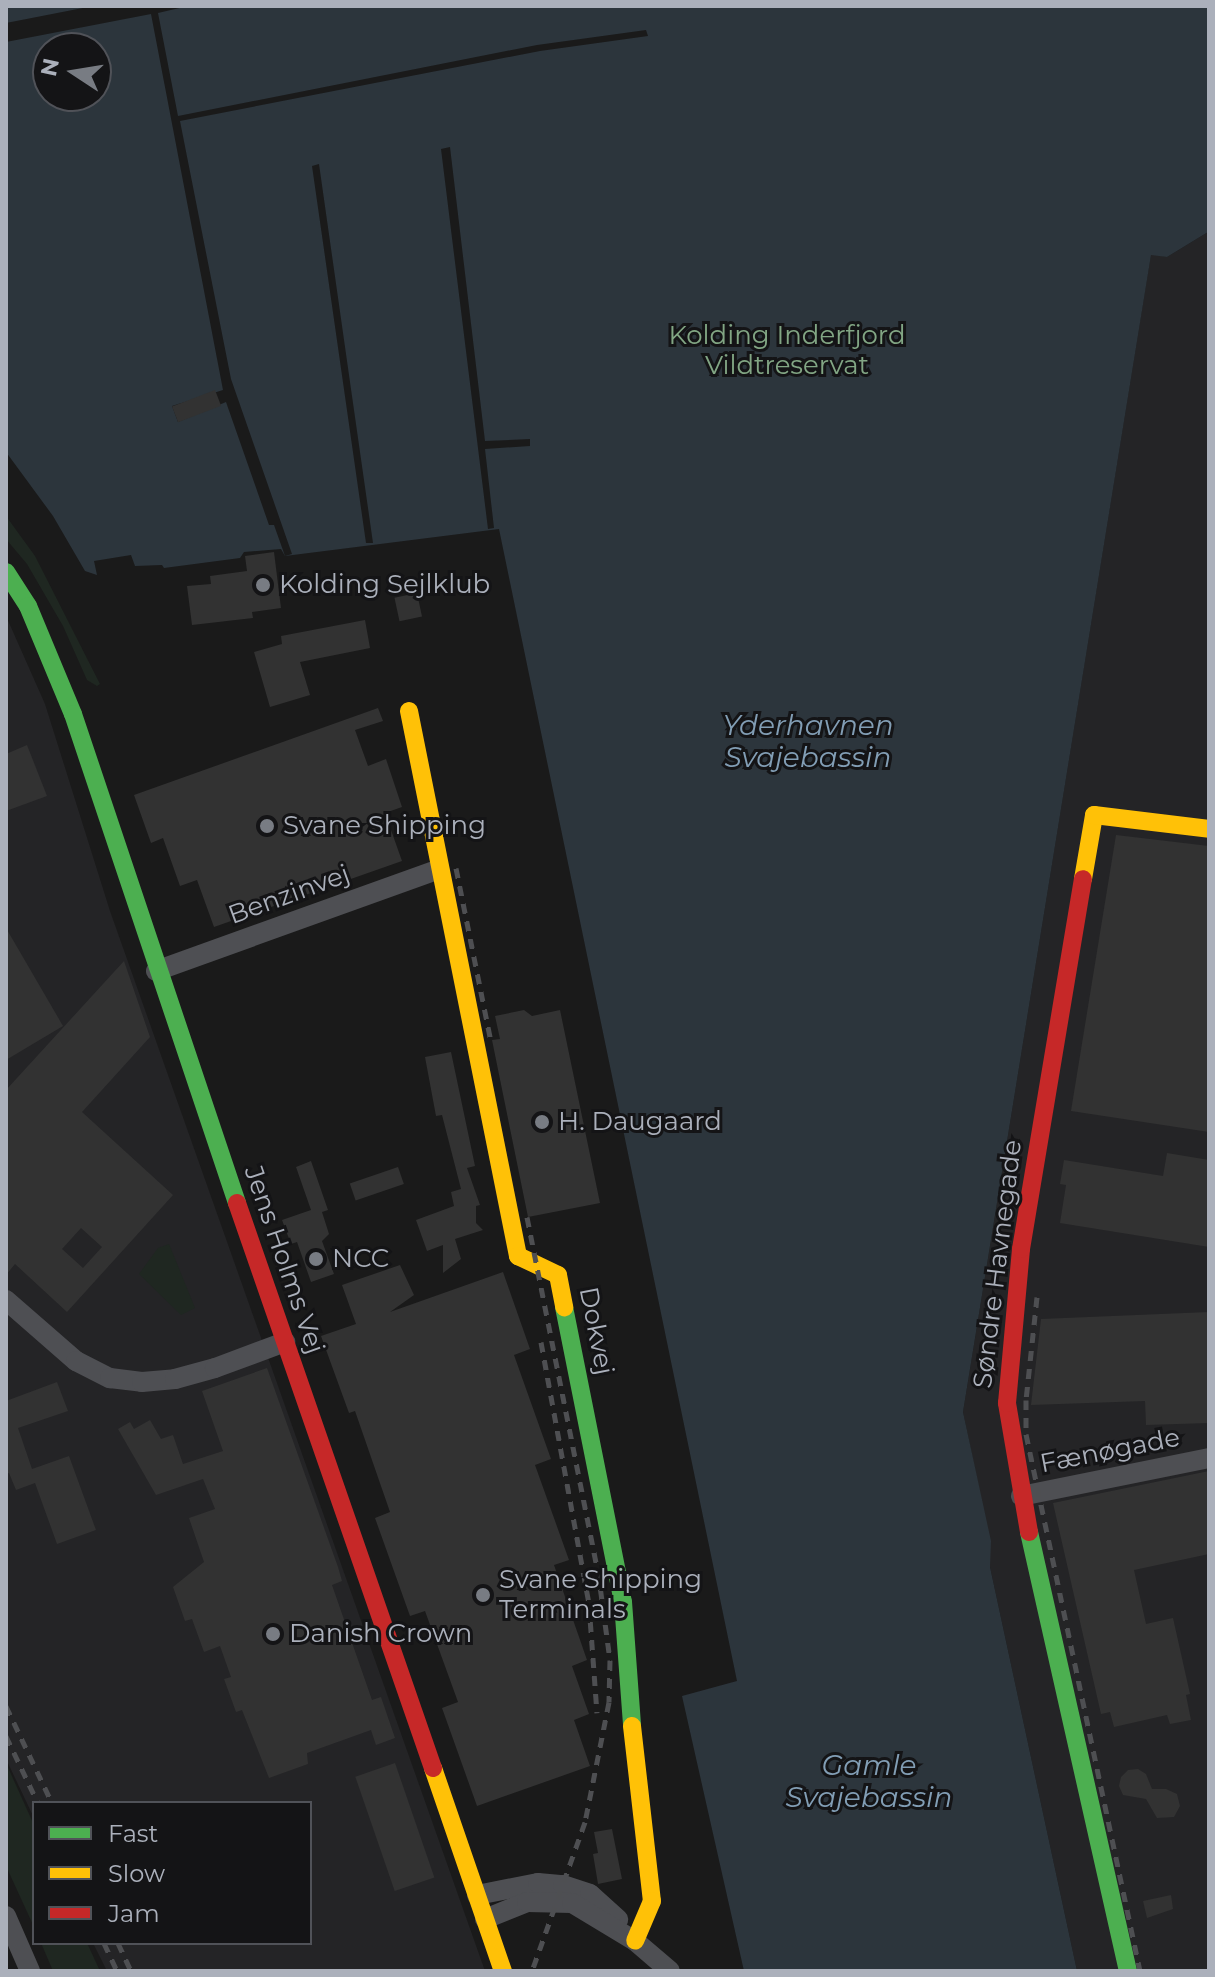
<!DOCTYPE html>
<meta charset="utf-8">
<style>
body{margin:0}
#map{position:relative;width:1215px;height:1977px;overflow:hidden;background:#1a1a1a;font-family:Montserrat,sans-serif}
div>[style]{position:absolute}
.built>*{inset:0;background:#242426}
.green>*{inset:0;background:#1f2721}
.water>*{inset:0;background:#2c353c}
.pier>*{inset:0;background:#1a1a1a}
.building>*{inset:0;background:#323232;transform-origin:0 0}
.street>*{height:20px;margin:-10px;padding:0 10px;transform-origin:10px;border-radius:10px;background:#4e4f53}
.fast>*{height:18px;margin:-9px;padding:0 9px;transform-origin:9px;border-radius:9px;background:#4caf50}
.slow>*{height:18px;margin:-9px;padding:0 9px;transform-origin:9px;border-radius:9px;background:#ffc107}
.jam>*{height:18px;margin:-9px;padding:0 9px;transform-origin:9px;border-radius:9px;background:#c62828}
.rail>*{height:5px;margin-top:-2.5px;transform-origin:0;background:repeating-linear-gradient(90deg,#4e4f52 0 10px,transparent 0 18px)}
.dots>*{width:22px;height:22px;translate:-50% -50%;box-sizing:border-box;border:4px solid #141416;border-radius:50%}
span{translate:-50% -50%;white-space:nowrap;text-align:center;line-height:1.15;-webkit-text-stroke:6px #141416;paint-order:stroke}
.park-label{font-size:26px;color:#82a684}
.poi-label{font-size:26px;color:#abb0bb}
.left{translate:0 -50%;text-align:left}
.street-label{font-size:26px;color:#abb0bb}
.water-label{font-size:28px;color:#829eb5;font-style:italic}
.frame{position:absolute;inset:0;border:8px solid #abb0bb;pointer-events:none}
.legend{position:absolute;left:32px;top:1801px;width:280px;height:144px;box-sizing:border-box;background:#141416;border:2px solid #505258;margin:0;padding:10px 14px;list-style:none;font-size:24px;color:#abb0bb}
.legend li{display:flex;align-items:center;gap:16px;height:40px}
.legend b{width:40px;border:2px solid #505258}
.north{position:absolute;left:32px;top:32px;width:80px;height:80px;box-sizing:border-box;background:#141416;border:2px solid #505258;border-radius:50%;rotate:282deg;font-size:22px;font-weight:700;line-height:32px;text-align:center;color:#abb0bb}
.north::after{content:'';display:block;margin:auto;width:28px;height:36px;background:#787c83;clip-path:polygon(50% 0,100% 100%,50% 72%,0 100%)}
</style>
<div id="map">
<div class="built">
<i style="clip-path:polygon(1208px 232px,1209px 1971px,1077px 1971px,990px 1567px,990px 1541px,963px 1412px,1151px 254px,1167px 257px)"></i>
<i style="clip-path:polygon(6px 616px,45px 704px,110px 911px,485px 1971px,107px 1971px,93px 1943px,310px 1943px,310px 1803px,34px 1803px,34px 1818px,6px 1759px)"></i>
</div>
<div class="green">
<i style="clip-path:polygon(6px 516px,35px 556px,100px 684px,97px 686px,87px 680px,63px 626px,27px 564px,6px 539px)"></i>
<i style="clip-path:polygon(169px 1244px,195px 1308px,181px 1315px,139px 1274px,158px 1248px)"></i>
<i style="clip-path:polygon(6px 1763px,34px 1825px,34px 1927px,6px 1866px)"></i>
<i style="clip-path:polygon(41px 1943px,87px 1943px,100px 1971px,53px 1971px)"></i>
</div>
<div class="water">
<i style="clip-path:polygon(evenodd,6px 6px,1209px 6px,1208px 232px,1167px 257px,1151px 255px,963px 1412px,991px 1541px,990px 1567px,1077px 1971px,744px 1971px,682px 1696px,737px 1681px,499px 529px,285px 556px,281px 549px,244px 552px,240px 558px,164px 568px,162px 565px,135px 566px,131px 555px,94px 561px,97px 575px,85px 571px,53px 516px,6px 452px,6px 6px,48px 48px,96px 48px,96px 96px,48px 96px,48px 48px)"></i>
</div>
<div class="pier">
<i style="clip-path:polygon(93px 6px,188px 6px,158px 13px,178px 116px,537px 45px,646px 30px,648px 36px,540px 51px,180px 121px,231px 379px,292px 554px,285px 556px,274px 525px,269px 525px,226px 402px,178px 422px,172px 406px,223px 390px,151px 14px,6px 42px,6px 23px)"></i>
<i style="clip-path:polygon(450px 147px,485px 441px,530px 439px,530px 446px,485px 449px,494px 528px,488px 529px,441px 149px)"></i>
<i style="clip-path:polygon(319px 164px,352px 396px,373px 543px,366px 543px,312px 166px)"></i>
</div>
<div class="building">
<i style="left:215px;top:390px;width:17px;height:46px;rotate:69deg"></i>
<i style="clip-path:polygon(274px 552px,281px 608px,252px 612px,253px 618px,192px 625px,187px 586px,211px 584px,210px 576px,247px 571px,245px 556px)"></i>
<i style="left:417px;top:593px;width:24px;height:23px;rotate:78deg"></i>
<i style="clip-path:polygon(365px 620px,370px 648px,300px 662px,310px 695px,270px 707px,254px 652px,282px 644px,281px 636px)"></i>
<i style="clip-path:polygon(378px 708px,383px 721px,355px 730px,368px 766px,386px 759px,402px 807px,385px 813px,402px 861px,214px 927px,197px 880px,180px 886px,163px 838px,151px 843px,134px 795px)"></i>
<i style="clip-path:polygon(27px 745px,47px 796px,6px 811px,6px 754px)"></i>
<i style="clip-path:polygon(1116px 835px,1209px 846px,1209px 1132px,1071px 1111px)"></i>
<i style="clip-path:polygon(6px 928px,63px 1026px,6px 1060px)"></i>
<i style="clip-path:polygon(evenodd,124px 961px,150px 1037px,82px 1112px,173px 1195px,67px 1312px,15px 1264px,6px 1275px,6px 1090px,124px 961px,81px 1228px,102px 1247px,83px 1268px,62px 1249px,81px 1228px)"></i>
<i style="clip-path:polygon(524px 1010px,532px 1016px,560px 1010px,600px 1203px,528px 1217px,492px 1040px,500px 1039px,495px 1016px)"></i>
<i style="clip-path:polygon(451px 1052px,475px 1166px,467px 1168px,480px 1205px,476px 1206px,476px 1223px,483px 1230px,455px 1239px,461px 1259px,443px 1273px,443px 1245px,427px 1251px,416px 1220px,454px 1206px,451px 1192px,461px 1189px,442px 1115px,436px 1116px,425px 1057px)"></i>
<i style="clip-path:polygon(1167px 1153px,1209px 1160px,1209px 1247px,1060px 1223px,1066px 1185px,1060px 1184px,1064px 1160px,1163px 1176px)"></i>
<i style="clip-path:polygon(311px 1161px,328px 1210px,322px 1212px,329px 1234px,322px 1241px,334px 1274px,311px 1282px,297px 1242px,291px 1244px,282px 1220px,311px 1210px,296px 1167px)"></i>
<i style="left:398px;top:1167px;width:18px;height:51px;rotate:71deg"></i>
<i style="clip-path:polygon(400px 1265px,414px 1295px,390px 1312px,503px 1272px,530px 1349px,514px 1355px,551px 1459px,535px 1465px,569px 1560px,554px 1565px,587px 1660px,572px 1666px,589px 1714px,574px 1720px,590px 1766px,477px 1806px,442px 1708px,458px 1702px,425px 1611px,410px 1616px,375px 1518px,390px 1512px,355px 1411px,349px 1413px,321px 1336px,356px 1324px,342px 1285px)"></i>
<i style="clip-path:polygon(1209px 1312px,1209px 1423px,1146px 1425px,1145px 1401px,1031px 1405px,1041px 1319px)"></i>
<i style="clip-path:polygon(267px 1368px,338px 1567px,342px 1581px,332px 1585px,372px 1700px,381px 1697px,395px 1738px,376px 1745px,371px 1730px,307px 1753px,308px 1764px,269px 1778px,242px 1710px,236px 1712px,224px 1679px,231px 1677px,220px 1646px,204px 1652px,192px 1619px,185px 1621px,173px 1587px,204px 1562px,189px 1518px,215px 1509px,203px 1479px,156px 1495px,118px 1429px,130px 1422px,134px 1429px,150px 1420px,161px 1439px,173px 1435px,183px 1464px,223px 1451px,202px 1391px)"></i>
<i style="clip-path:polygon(57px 1382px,68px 1411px,18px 1428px,32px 1469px,69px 1456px,96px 1530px,57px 1544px,35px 1483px,16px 1490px,9px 1473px,6px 1474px,6px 1401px)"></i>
<i style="clip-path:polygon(1209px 1471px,1209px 1554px,1134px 1570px,1146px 1624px,1173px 1618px,1190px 1694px,1186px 1695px,1191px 1720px,1170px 1724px,1167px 1715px,1114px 1727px,1110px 1712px,1101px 1714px,1053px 1503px)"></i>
<i style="left:395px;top:1763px;width:121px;height:42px;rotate:71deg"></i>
<i style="clip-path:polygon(1138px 1769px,1146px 1774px,1152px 1789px,1166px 1789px,1177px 1794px,1180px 1806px,1174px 1817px,1157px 1818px,1146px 1799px,1123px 1795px,1119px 1786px,1121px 1777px,1128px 1770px)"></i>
<i style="clip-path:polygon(612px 1829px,622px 1879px,598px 1884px,593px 1854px,598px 1853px,594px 1832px)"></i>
<i style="clip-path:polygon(1171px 1895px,1173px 1909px,1147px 1918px,1143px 1901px)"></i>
</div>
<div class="street">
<i style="left:156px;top:971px;width:301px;rotate:-19.8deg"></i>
<i style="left:6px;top:1300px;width:93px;rotate:41.1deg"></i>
<i style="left:76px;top:1361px;width:38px;rotate:27deg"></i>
<i style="left:110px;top:1378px;width:32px;rotate:7deg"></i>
<i style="left:142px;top:1382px;width:33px;rotate:-5deg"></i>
<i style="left:175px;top:1379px;width:41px;rotate:-15.4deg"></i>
<i style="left:215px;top:1368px;width:75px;rotate:-20.4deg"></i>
<i style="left:1021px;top:1496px;width:192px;rotate:-11.4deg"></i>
<i style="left:477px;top:1895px;width:62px;rotate:-11.1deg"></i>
<i style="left:538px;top:1883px;width:25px;rotate:5deg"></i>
<i style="left:563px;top:1885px;width:28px;rotate:18deg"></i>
<i style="left:590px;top:1894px;width:38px;rotate:42deg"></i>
<i style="left:6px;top:1916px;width:60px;rotate:66.4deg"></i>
<i style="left:485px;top:1919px;width:45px;rotate:-22deg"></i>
<i style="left:527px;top:1902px;width:45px;rotate:1.3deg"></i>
<i style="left:572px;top:1903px;width:74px;rotate:31.1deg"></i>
<i style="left:635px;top:1941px;width:46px;rotate:40.6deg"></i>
</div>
<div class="fast">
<i style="left:6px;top:572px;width:40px;rotate:57.1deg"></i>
<i style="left:28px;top:606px;width:117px;rotate:67.4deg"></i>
<i style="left:73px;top:714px;width:516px;rotate:71.46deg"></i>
<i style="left:564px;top:1307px;width:301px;rotate:78.7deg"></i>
<i style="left:623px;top:1602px;width:124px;rotate:85.8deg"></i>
<i style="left:1029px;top:1532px;width:450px;rotate:77.3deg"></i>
</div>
<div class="slow">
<i style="left:409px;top:711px;width:556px;rotate:78.69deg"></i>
<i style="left:518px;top:1256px;width:44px;rotate:25.4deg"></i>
<i style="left:558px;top:1275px;width:33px;rotate:79deg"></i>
<i style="left:1083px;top:879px;width:65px;rotate:-80.2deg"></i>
<i style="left:1094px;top:815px;width:116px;rotate:6.9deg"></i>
<i style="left:632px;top:1726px;width:176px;rotate:83.5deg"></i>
<i style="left:652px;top:1901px;width:43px;rotate:113deg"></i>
<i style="left:433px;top:1768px;width:215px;rotate:71deg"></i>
</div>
<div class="jam">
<i style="left:237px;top:1203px;width:598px;rotate:70.87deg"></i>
<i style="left:1029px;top:1532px;width:131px;rotate:-99.7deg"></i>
<i style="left:1007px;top:1403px;width:155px;rotate:-84.8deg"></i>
<i style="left:1021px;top:1249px;width:375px;rotate:-80.5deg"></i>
</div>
<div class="rail">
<i style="left:456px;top:868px;width:177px;rotate:78.6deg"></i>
<i style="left:527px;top:1217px;width:361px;rotate:78.7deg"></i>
<i style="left:598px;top:1571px;width:90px;rotate:82.3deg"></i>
<i style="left:610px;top:1660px;width:42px;rotate:91.4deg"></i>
<i style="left:609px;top:1702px;width:122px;rotate:101.3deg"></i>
<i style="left:585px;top:1822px;width:158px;rotate:109.6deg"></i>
<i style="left:1037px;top:1297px;width:104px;rotate:96.1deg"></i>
<i style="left:1026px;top:1400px;width:34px;rotate:90deg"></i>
<i style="left:1026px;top:1434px;width:549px;rotate:78.01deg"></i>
<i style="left:541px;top:1342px;width:266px;rotate:79.6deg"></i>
<i style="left:589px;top:1604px;width:109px;rotate:85.8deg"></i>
<i style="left:6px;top:1706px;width:107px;rotate:64.6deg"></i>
<i style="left:6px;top:1736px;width:74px;rotate:64.5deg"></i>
<i style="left:104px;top:1943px;width:31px;rotate:65deg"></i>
<i style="left:118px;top:1943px;width:31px;rotate:65deg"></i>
</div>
<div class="dots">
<i style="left:263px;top:585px;background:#787c83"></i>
<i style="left:267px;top:826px;background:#787c83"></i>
<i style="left:542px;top:1122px;background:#787c83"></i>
<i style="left:316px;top:1259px;background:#787c83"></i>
<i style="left:483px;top:1595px;background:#787c83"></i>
<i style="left:273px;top:1634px;background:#787c83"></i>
</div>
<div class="park-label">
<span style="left:787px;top:351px">Kolding Inderfjord<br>Vildtreservat</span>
</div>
<div class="poi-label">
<span class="left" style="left:279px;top:585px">Kolding Sejlklub</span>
<span class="left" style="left:283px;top:826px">Svane Shipping</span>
<span class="left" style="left:558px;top:1122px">H. Daugaard</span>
<span class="left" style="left:332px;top:1259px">NCC</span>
<span class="left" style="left:499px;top:1595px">Svane Shipping<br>Terminals</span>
<span class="left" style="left:289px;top:1634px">Danish Crown</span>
</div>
<div class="street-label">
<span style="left:289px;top:895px;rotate:-20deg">Benzinvej</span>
<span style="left:284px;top:1260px;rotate:71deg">Jens Holms Vej</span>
<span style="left:998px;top:1264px;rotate:-83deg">Søndre Havnegade</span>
<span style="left:596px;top:1331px;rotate:79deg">Dokvej</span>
<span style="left:1110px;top:1451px;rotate:-11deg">Fænøgade</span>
</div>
<div class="water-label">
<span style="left:808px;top:741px">Yderhavnen<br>Svajebassin</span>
<span style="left:869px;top:1781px">Gamle<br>Svajebassin</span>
</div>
<div class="frame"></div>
<ul class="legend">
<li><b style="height:10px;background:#4caf50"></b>Fast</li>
<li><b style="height:10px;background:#ffc107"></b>Slow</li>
<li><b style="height:10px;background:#c62828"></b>Jam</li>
</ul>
<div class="north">N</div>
</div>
